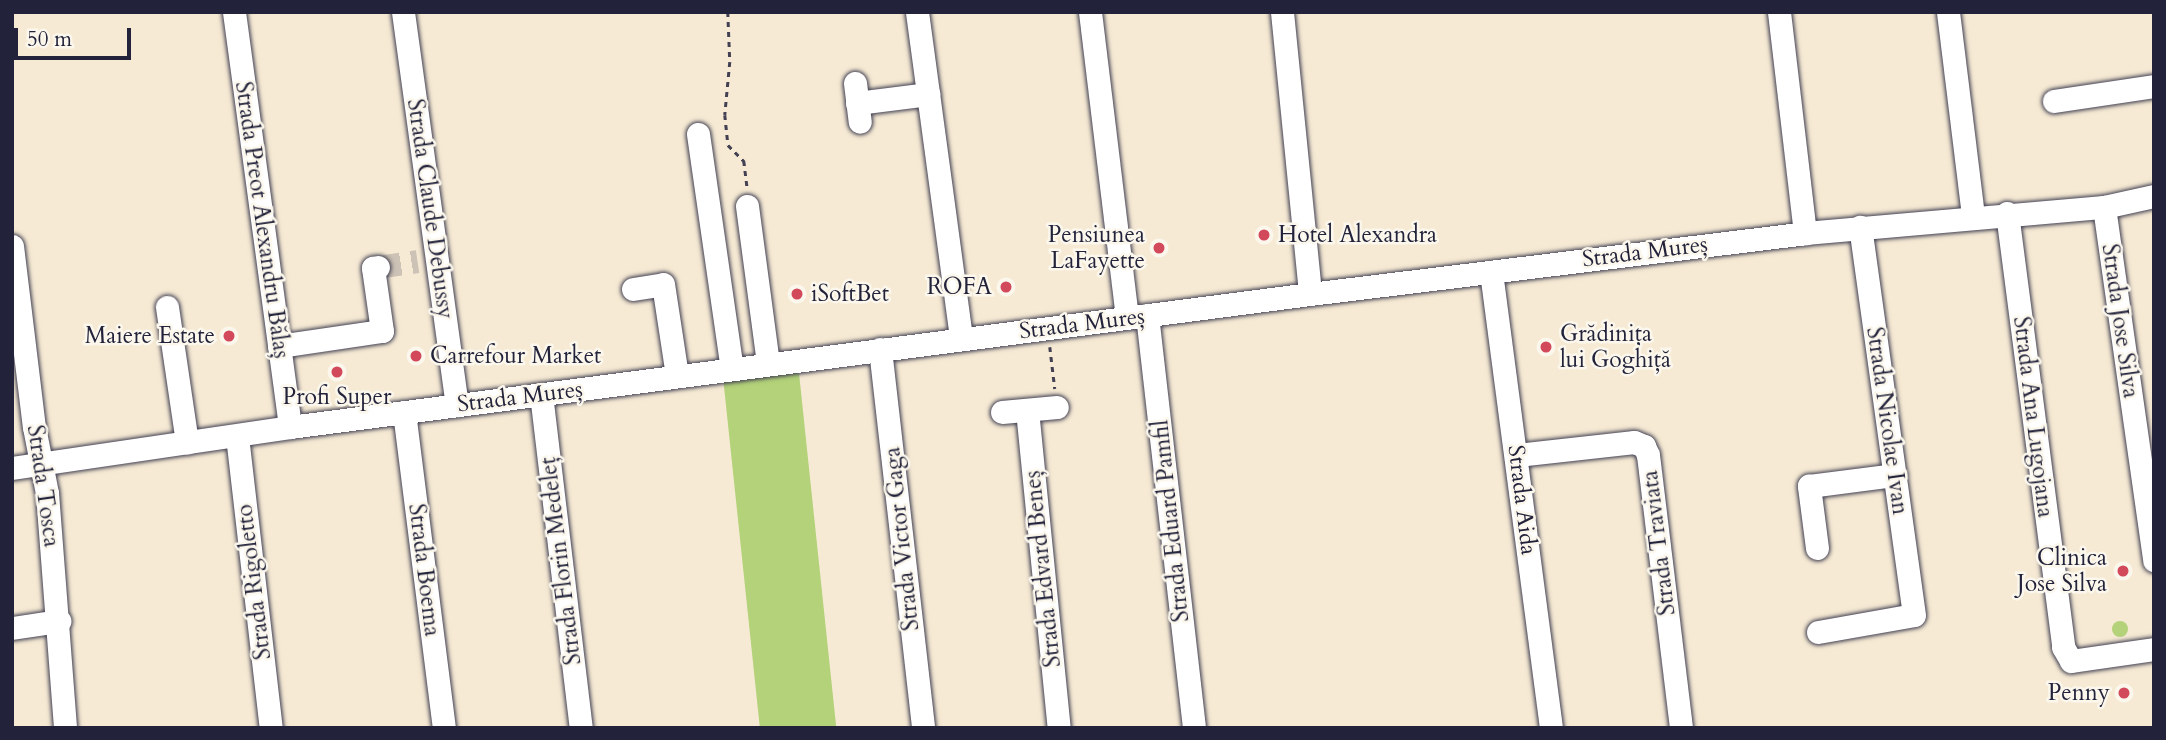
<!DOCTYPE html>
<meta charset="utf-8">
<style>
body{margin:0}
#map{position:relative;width:2166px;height:740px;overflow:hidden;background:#f6ead4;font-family:Cardo,serif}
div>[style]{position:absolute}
.green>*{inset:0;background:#b3d279;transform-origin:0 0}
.round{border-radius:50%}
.minor-tunnel>*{height:23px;margin-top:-11.5px;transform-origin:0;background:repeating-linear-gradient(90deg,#ccc2b5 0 23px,transparent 0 34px)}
.path>*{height:2.5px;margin-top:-1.25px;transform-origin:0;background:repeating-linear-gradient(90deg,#424052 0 5px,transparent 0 10px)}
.roads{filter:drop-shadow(0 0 2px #424052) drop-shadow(0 0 2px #424052)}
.minor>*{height:23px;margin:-11.5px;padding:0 11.5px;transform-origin:11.5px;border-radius:11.5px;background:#fff}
.dots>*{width:19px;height:19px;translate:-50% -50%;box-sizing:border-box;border:4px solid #fbf7ec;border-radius:50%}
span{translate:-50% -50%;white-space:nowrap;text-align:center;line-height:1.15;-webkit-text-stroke:5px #fbf7ec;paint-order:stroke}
.street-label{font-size:23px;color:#22223b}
.poi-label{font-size:23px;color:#22223b}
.right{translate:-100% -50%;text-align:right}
.left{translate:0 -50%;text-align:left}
.frame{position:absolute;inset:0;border:14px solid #22223b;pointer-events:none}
.scale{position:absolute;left:14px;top:28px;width:117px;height:32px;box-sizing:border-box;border:4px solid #22223b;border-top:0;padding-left:9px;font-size:21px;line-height:24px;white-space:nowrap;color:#22223b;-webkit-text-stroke:5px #fbf7ec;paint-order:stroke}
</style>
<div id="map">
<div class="green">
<i style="left:799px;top:373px;width:357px;height:76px;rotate:84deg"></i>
<i class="round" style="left:2112px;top:621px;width:16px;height:16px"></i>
</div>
<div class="minor-tunnel">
<i style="left:378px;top:267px;width:40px;rotate:-8.5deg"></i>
</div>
<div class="path">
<i style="left:728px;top:12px;width:50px;rotate:87.7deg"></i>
<i style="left:730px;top:62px;width:53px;rotate:95.4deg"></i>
<i style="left:725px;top:115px;width:30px;rotate:84deg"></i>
<i style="left:728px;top:145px;width:23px;rotate:45deg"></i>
<i style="left:744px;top:161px;width:25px;rotate:83deg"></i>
<i style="left:1050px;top:347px;width:42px;rotate:83.2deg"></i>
</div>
<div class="roads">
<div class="minor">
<i style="left:234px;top:12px;width:419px;rotate:82.3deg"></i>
<i style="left:403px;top:12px;width:397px;rotate:82.2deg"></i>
<i style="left:917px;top:12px;width:330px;rotate:82.3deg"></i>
<i style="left:1090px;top:12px;width:308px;rotate:83.1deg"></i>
<i style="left:1282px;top:12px;width:283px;rotate:84.3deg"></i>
<i style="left:1779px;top:12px;width:223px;rotate:83.3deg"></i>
<i style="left:1948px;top:12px;width:206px;rotate:83deg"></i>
<i style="left:855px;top:83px;width:39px;rotate:83deg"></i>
<i style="left:2054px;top:101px;width:101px;rotate:-8.5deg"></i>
<i style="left:857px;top:103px;width:72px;rotate:-7.2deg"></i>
<i style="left:698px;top:134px;width:237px;rotate:81.8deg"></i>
<i style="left:747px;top:206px;width:159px;rotate:82.4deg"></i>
<i style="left:2104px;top:207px;width:357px;rotate:81.9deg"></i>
<i style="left:2007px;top:213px;width:438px;rotate:82.6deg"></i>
<i style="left:2063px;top:647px;width:16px;rotate:60deg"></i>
<i style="left:2071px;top:661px;width:84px;rotate:-8.2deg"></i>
<i style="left:12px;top:246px;width:182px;rotate:83.1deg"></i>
<i style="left:34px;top:427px;width:67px;rotate:78.9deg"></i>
<i style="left:47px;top:493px;width:236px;rotate:85.6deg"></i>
<i style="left:1491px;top:272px;width:460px;rotate:82.5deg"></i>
<i style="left:633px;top:289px;width:30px;rotate:-9deg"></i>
<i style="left:663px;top:284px;width:93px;rotate:81.3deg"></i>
<i style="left:167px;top:307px;width:137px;rotate:81.6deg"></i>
<i style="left:1147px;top:315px;width:416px;rotate:83.5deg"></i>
<i style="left:279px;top:346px;width:104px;rotate:-8.3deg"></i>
<i style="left:382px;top:331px;width:64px;rotate:-98.1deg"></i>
<i style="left:373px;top:268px;width:5px;rotate:-11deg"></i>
<i style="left:880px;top:349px;width:381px;rotate:83.5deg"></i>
<i style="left:541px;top:394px;width:336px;rotate:83.2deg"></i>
<i style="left:1027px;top:410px;width:320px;rotate:84.3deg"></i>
<i style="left:404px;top:412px;width:319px;rotate:82.8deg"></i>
<i style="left:1002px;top:412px;width:55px;rotate:-5.2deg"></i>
<i style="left:237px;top:436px;width:294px;rotate:83.4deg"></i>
<i style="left:1517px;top:455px;width:118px;rotate:-6.3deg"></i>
<i style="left:1634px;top:442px;width:11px;rotate:22deg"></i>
<i style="left:1644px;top:446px;width:10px;rotate:66deg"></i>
<i style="left:1648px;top:455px;width:275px;rotate:83.1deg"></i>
<i style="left:12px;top:468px;width:281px;rotate:-8.4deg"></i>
<i style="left:290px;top:427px;width:1029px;rotate:-7.43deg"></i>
<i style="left:1310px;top:294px;width:499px;rotate:-7deg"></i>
<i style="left:1805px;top:233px;width:300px;rotate:-5deg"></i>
<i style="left:2104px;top:207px;width:51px;rotate:-12.4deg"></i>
<i style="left:1817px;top:548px;width:63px;rotate:-97.4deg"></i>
<i style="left:1809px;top:486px;width:87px;rotate:-7.3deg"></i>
<i style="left:12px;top:628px;width:48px;rotate:-8.5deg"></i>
<i style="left:1818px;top:632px;width:97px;rotate:-10deg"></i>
<i style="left:1914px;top:615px;width:392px;rotate:-97.9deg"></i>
</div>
</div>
<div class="dots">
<i style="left:1264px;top:235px;background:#d1495b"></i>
<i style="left:1159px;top:248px;background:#d1495b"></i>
<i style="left:1006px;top:287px;background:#d1495b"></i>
<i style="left:797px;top:294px;background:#d1495b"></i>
<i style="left:229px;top:336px;background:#d1495b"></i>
<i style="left:1546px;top:347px;background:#d1495b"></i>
<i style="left:416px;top:356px;background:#d1495b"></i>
<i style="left:337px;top:372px;background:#d1495b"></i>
<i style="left:2123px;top:571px;background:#d1495b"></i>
<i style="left:2124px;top:693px;background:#d1495b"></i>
</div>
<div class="street-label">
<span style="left:430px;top:209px;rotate:82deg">Strada Claude Debussy</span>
<span style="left:262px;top:220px;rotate:82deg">Strada Preot Alexandru Bălaș</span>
<span style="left:1645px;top:252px;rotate:-7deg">Strada Mureș</span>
<span style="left:2120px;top:321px;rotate:82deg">Strada Jose Silva</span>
<span style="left:1082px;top:324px;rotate:-7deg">Strada Mureș</span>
<span style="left:520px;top:397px;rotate:-7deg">Strada Mureș</span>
<span style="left:2033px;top:417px;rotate:83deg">Strada Ana Lugojana</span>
<span style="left:1887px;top:421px;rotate:82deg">Strada Nicolae Ivan</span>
<span style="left:43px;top:486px;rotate:82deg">Strada Tosca</span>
<span style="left:1522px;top:500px;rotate:83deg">Strada Aida</span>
<span style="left:1171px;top:521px;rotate:-96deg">Strada Eduard Pamfil</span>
<span style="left:902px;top:539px;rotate:-96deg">Strada Victor Gaga</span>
<span style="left:1659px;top:543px;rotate:-97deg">Strada Traviata</span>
<span style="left:561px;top:561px;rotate:-97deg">Strada Florin Medeleț</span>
<span style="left:1043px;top:569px;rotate:-96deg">Strada Edvard Beneș</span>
<span style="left:424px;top:570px;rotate:83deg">Strada Boema</span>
<span style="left:254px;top:582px;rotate:-97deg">Strada Rigoletto</span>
</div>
<div class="poi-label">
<span class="right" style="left:1145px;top:248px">Pensiunea<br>LaFayette</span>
<span class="left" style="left:1278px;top:235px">Hotel Alexandra</span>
<span class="right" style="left:992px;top:287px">ROFA</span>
<span class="left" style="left:811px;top:294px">iSoftBet</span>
<span class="left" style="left:1560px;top:347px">Grădinița<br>lui Goghiță</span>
<span class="right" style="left:215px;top:336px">Maiere Estate</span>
<span class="left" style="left:430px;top:356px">Carrefour Market</span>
<span style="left:337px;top:397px">Profi Super</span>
<span class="right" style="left:2107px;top:571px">Clinica<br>Jose Silva</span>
<span class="right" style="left:2110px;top:693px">Penny</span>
</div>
<div class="frame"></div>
<div class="scale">50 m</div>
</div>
